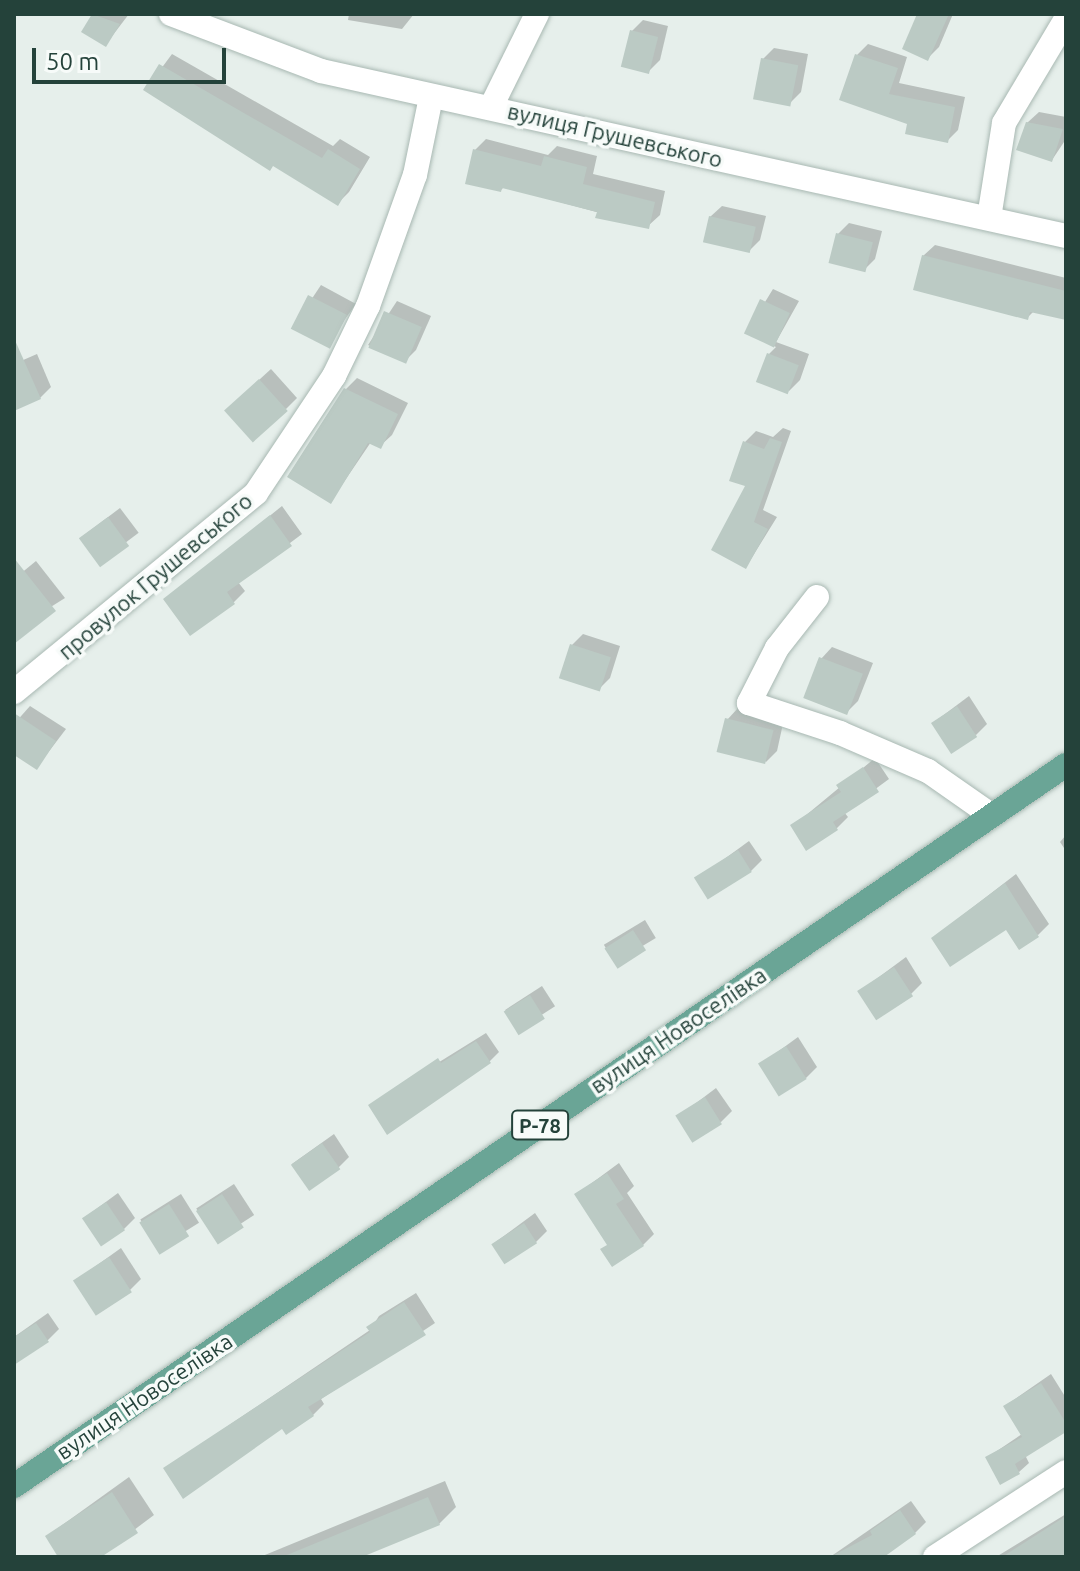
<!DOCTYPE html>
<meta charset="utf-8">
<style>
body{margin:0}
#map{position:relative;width:1080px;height:1571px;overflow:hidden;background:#e6efeb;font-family:Ubuntu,sans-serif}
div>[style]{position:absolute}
.shadow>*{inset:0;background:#0003;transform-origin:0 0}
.building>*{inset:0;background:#bbcac4;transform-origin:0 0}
.roads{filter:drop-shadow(0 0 2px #a8b8b2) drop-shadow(0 0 2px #a8b8b2)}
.street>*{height:24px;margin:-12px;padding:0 12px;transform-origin:12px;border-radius:12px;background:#fff}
.primary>*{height:24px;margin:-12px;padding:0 12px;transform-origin:12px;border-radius:12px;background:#6aa596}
span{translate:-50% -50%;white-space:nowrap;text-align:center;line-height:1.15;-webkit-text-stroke:7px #f7fbf9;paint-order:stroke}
.shield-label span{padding:2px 6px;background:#f7fbf9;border:2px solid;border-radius:6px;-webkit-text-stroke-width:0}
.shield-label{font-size:20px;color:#24423a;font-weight:700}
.street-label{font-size:22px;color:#24423a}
.frame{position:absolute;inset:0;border:16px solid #24423a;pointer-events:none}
.scale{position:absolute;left:32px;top:48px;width:194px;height:36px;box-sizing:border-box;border:4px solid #24423a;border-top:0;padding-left:10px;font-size:24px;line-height:28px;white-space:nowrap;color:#24423a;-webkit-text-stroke:6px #f7fbf9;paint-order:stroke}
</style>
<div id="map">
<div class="shadow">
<i style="clip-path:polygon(94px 14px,129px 14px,106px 44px,84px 31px)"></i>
<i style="clip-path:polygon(349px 14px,414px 14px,402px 29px,348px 20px)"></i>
<i style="clip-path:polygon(919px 14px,953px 14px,939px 47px,928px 58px)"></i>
<i style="clip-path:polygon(643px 20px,668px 26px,660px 60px,649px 71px,632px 31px)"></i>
<i style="clip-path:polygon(868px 44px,907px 57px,899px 83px,965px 97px,958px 130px,947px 141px,910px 122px,857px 55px)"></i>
<i style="clip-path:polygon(774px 48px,808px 54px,801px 92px,790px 103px,763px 59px)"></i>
<i style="clip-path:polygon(172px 54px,333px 146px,340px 139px,370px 157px,349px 192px,338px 203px,146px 89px)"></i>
<i style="clip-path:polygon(1039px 112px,1066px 117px,1066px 139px,1052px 160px,1027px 123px)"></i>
<i style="clip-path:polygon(486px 139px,548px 155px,557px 146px,597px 156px,593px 174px,665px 191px,660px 215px,648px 226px,504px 187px,501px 190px,475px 150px)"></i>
<i style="clip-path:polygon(722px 206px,766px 216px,760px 240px,749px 251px,710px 217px)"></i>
<i style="clip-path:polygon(849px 223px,882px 231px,875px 259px,864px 270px,838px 234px)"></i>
<i style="clip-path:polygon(935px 245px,1066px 278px,1066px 318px,1034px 311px,1027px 318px,923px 256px)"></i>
<i style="clip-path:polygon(321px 285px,356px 304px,326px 345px,293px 327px)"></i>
<i style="clip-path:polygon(773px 289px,799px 301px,776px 342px,809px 354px,800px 380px,789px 391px,768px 355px,776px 347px,746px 333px)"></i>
<i style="clip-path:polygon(397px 301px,431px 316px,416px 350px,405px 361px,368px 345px)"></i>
<i style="clip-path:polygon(37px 354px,51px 387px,40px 398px,14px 398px,14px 364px)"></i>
<i style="clip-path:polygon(271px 369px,297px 398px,286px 409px,238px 399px)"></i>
<i style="clip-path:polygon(357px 378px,408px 403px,392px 435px,380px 446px,371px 442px,331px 501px,346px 389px)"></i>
<i style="clip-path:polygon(783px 428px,791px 431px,763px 510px,777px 517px,746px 567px,745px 442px,756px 431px,773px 437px)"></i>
<i style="clip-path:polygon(282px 506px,302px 534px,238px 582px,245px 591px,234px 602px,166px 599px)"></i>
<i style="left:120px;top:508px;width:31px;height:49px;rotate:53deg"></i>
<i style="clip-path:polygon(36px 561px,65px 598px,14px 630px,14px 579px)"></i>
<i style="clip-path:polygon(583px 634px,620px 646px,610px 678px,599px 689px,572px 645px)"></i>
<i style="clip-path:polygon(832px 647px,873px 663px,858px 701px,847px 712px,821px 659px)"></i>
<i style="clip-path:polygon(969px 696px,987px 724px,976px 735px,933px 723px)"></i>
<i style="clip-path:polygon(30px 706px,66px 729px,37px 767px,14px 753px,14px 724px)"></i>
<i style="clip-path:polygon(738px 708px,784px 719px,777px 751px,766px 762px,727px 720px)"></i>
<i style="clip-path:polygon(875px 758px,889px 779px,844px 812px,848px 817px,837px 828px,793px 826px)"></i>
<i style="clip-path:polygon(1066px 835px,1066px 851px,1060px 842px)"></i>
<i style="clip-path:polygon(749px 841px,762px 860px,751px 871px,697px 879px)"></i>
<i style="clip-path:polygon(1016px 874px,1049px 924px,1038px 935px,1007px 927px,933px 938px)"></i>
<i style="left:645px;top:920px;width:21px;height:48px;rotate:59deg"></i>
<i style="clip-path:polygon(906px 957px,922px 983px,911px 994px,860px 991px)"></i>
<i style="left:542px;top:986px;width:24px;height:44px;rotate:57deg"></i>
<i style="clip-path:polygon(486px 1033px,499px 1052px,489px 1062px,370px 1105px)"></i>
<i style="clip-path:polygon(798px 1037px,817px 1067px,806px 1078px,761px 1064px)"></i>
<i style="clip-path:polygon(716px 1088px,732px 1111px,721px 1122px,679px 1116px)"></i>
<i style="clip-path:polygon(334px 1134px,349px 1157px,338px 1168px,292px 1164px)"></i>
<i style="clip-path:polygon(619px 1163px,634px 1186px,627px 1193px,654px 1234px,643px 1245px,609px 1243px,577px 1194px)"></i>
<i style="left:234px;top:1184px;width:37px;height:45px;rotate:57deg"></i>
<i style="clip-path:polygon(118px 1193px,135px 1218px,124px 1229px,84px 1218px)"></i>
<i style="left:181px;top:1194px;width:34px;height:48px;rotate:58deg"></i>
<i style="clip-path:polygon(535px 1213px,547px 1231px,536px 1242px,493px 1244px)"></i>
<i style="clip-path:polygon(121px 1248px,141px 1279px,130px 1290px,75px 1281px)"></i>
<i style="clip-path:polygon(416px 1293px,435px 1323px,321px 1399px,324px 1404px,313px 1415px,287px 1432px,283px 1426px,166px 1468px,370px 1330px,379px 1316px)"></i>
<i style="clip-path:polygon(48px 1313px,59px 1329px,48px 1340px,14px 1352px,14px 1337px)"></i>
<i style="clip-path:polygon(1051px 1374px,1066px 1398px,1066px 1430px,1025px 1455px,1029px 1463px,1019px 1472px,988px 1457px,1022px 1434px,1005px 1406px)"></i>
<i style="clip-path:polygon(129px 1477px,154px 1515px,98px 1557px,61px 1557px,47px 1536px)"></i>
<i style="clip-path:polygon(445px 1481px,456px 1507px,439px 1524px,357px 1557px,260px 1557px)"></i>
<i style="clip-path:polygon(911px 1501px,926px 1522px,915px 1533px,877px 1557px,830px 1557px)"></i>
<i style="clip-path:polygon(1066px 1514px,1066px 1557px,996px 1557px)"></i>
</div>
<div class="building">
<i style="clip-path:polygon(92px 14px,120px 24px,106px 47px,81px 32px)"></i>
<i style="clip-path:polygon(917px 14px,949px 14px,928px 61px,902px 49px)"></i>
<i style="left:630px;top:30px;width:29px;height:38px;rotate:14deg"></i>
<i style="clip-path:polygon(855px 54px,898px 68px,889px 94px,955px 107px,948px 143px,905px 134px,907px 124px,839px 100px)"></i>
<i style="left:761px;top:58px;width:38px;height:42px;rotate:11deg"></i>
<i style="clip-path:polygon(159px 64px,322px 158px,328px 149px,360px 169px,338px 206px,273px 166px,270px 171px,143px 90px)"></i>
<i style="clip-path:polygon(1026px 122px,1063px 129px,1052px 162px,1016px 150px)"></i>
<i style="clip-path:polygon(473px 149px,541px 166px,544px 156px,587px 167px,583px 184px,655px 202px,649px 229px,595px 218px,597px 212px,502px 188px,501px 192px,465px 184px)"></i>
<i style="left:709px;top:216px;width:48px;height:27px;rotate:13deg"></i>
<i style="left:836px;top:233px;width:38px;height:31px;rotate:14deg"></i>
<i style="clip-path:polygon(922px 255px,1066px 291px,1066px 320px,1030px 312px,1028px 320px,913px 290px)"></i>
<i style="left:308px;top:295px;width:44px;height:38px;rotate:27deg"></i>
<i style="left:760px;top:299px;width:33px;height:38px;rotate:25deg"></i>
<i style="left:384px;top:311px;width:41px;height:40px;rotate:23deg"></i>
<i style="clip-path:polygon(14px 338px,41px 399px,14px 411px)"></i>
<i style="left:767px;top:353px;width:34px;height:31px;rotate:21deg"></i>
<i style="left:259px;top:379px;width:43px;height:47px;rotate:48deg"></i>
<i style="clip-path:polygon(344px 388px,398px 414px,381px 449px,368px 443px,331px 504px,287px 477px)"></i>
<i style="clip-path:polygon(770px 438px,782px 442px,754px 522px,768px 529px,746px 569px,711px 550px,745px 486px,729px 481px,743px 441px,764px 449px)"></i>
<i style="clip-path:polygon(270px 515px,292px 546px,227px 592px,235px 604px,190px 636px,163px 599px)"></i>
<i style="left:108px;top:517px;width:36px;height:36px;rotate:54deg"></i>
<i style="clip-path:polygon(14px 558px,56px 611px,14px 644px)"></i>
<i style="left:570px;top:644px;width:43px;height:36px;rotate:18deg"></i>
<i style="left:819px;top:657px;width:47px;height:44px;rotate:21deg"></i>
<i style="left:957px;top:706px;width:37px;height:31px;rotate:57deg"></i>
<i style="clip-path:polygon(14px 713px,56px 741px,37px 770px,14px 755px)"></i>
<i style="left:725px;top:718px;width:50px;height:35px;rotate:14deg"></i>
<i style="clip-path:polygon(863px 767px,879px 792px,833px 822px,838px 830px,806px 851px,790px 825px,841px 792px,836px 785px)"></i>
<i style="left:738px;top:850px;width:26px;height:52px;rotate:58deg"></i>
<i style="clip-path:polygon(1005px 883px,1039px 937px,1019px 950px,1006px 930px,950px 967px,931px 938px)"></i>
<i style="left:633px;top:930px;width:24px;height:34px;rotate:57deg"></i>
<i style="left:894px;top:967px;width:35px;height:44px;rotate:57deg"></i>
<i style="left:530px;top:995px;width:28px;height:31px;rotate:58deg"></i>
<i style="clip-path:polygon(476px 1041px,491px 1063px,387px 1135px,368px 1105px,438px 1058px,441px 1063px)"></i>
<i style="left:786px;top:1046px;width:39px;height:33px;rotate:58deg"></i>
<i style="left:705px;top:1097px;width:32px;height:35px;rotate:58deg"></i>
<i style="left:322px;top:1143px;width:32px;height:38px;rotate:55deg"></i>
<i style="clip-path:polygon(607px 1173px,624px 1199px,616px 1204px,644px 1246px,612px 1267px,600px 1249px,607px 1245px,574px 1194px)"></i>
<i style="left:222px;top:1194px;width:40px;height:31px;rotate:57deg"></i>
<i style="left:106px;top:1202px;width:34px;height:29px;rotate:56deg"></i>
<i style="left:169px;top:1204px;width:38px;height:35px;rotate:58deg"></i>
<i style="left:524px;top:1223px;width:24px;height:39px;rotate:57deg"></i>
<i style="left:109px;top:1257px;width:42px;height:43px;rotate:57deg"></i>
<i style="clip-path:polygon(404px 1302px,426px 1335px,308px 1407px,314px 1416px,286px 1435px,282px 1429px,183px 1499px,163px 1468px,370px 1332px,366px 1327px)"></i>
<i style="clip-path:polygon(36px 1323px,49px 1342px,14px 1365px,14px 1337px)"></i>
<i style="clip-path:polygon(1041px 1383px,1066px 1423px,1066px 1432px,1015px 1464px,1020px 1474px,1000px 1485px,985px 1457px,1022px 1437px,1003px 1406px)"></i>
<i style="clip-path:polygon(112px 1492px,138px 1533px,101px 1557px,58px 1557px,45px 1536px)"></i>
<i style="clip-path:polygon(428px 1497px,440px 1525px,362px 1557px,282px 1557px)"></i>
<i style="clip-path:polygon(900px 1510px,916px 1534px,884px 1557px,830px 1557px,872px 1535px,870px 1531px)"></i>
<i style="clip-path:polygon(1066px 1516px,1066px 1557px,1002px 1557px)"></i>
</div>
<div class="roads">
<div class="street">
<i style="left:171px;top:14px;width:160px;rotate:20.8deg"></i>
<i style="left:321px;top:71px;width:763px;rotate:12.49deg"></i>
<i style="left:491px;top:107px;width:104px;rotate:-63.7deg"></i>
<i style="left:989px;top:218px;width:96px;rotate:-81deg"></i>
<i style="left:1004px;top:123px;width:121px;rotate:-59.2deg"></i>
<i style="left:817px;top:597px;width:65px;rotate:128.1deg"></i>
<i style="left:777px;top:648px;width:62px;rotate:117deg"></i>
<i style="left:749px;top:703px;width:96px;rotate:18.2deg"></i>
<i style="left:840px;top:733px;width:96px;rotate:23.4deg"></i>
<i style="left:928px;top:771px;width:77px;rotate:34.9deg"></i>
<i style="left:14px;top:692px;width:313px;rotate:-39.4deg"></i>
<i style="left:256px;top:493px;width:141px;rotate:-56.3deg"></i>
<i style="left:334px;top:376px;width:78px;rotate:-64.1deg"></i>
<i style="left:368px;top:306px;width:139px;rotate:-70.3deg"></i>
<i style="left:415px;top:175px;width:80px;rotate:-78.4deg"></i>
<i style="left:935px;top:1557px;width:156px;rotate:-33deg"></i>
</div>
<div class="primary">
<i style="left:14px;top:1486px;width:1275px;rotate:-34.43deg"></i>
</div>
</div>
<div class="shield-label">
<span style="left:540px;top:1125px">Р-78</span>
</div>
<div class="street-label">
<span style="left:615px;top:135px;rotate:13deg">вулиця Грушевського</span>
<span style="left:155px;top:576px;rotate:-40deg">провулок Грушевського</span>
<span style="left:678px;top:1030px;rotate:-34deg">вулиця Новоселівка</span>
<span style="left:144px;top:1396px;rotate:-34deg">вулиця Новоселівка</span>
</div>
<div class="frame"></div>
<div class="scale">50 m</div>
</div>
